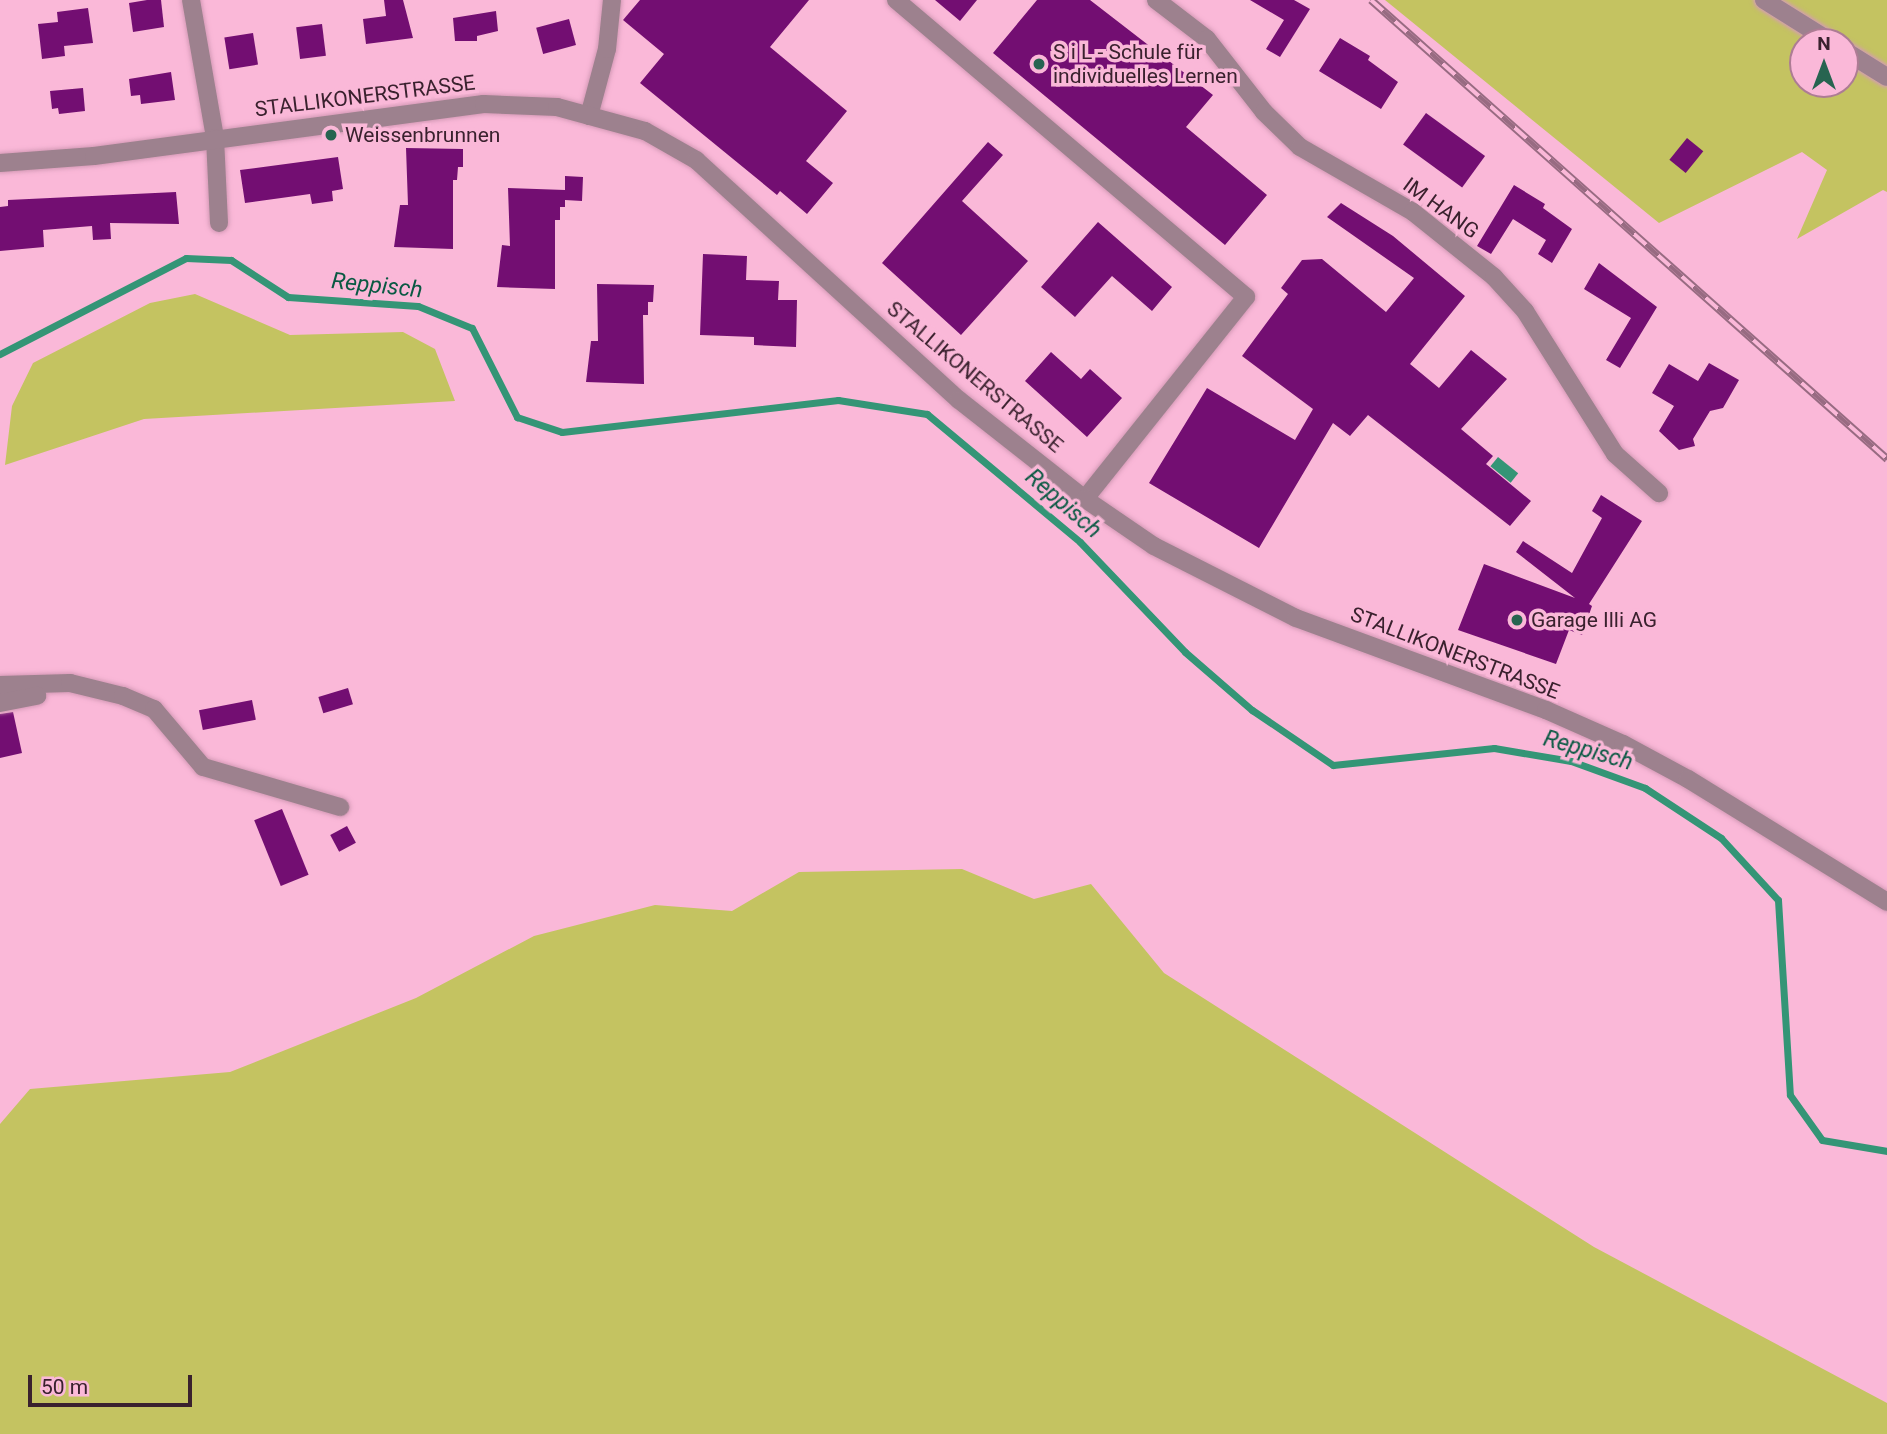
<!DOCTYPE html>
<meta charset="utf-8">
<style>
body{margin:0}
#map{position:relative;width:1887px;height:1434px;overflow:hidden;background:#fab8d8;font-family:Roboto,sans-serif}
div>[style]{position:absolute}
.green>*{inset:0;background:#c4c361}
.water>*{inset:0;background:#349576;transform-origin:0 0}
.stream>*{height:7px;margin:-3.5px;padding:0 3.5px;transform-origin:3.5px;border-radius:3.5px;background:#349576}
.building>*{inset:0;background:#730e72;transform-origin:0 0}
.roads{filter:drop-shadow(0 0 2px #d49ab6) drop-shadow(0 0 2px #d49ab6)}
.minor>*{height:18px;margin:-9px;padding:0 9px;transform-origin:9px;border-radius:9px;background:#9d818e}
.rail>*{height:8px;margin-top:-4px;transform-origin:0;background:repeating-linear-gradient(90deg,#fab8d8 0 16px,#986b82 0 32px);box-sizing:border-box;border-block:2px solid #986b82}
.dots>*{width:19px;height:19px;translate:-50% -50%;box-sizing:border-box;border:4px solid #fab8d8;border-radius:50%}
span{translate:-50% -50%;white-space:nowrap;text-align:center;line-height:1.15;-webkit-text-stroke:7px #fab8d8;paint-order:stroke}
.poi-label{font-size:21px;color:#3a212e}
.left{translate:0 -50%;text-align:left}
.street-label{font-size:21px;color:#3a212e}
.water-label{font-size:23px;color:#0a5943;font-style:italic}
.north{position:absolute;left:1789px;top:28px;width:70px;height:70px;box-sizing:border-box;background:#fab8d8;border:2px solid #ad7c94;border-radius:50%;rotate:0deg;font-size:19px;font-weight:700;line-height:28px;text-align:center;color:#3a212e}
.north::after{content:'';display:block;margin:auto;width:24px;height:32px;background:#276450;clip-path:polygon(50% 0,100% 100%,50% 72%,0 100%)}
.scale{position:absolute;left:28px;top:1375px;width:164px;height:32px;box-sizing:border-box;border:4px solid #3a212e;border-top:0;padding-left:9px;font-size:21px;line-height:24px;white-space:nowrap;color:#3a212e;-webkit-text-stroke:5px #fab8d8;paint-order:stroke}
</style>
<div id="map">
<div class="green">
<i style="clip-path:polygon(evenodd,1385px 0,1887px 0,1887px 192px,1883px 190px,1797px 239px,1827px 170px,1802px 152px,1659px 223px,1385px 0,1803px 42px,1845px 42px,1845px 84px,1803px 84px,1803px 42px)"></i>
<i style="clip-path:polygon(195px 294px,290px 335px,403px 332px,435px 349px,455px 401px,144px 419px,5px 465px,12px 406px,33px 363px,150px 303px)"></i>
<i style="clip-path:polygon(962px 869px,1034px 899px,1091px 884px,1164px 973px,1594px 1247px,1887px 1403px,1887px 1434px,0 1434px,0 1124px,30px 1089px,230px 1072px,416px 998px,534px 936px,655px 905px,732px 911px,799px 872px)"></i>
</div>
<div class="water">
<i style="left:1498px;top:457px;width:26px;height:12px;rotate:39deg"></i>
</div>
<div class="stream">
<i style="left:0;top:354px;width:209px;rotate:-27.3deg"></i>
<i style="left:186px;top:258px;width:45px;rotate:2.5deg"></i>
<i style="left:231px;top:260px;width:68px;rotate:33deg"></i>
<i style="left:288px;top:297px;width:130px;rotate:4deg"></i>
<i style="left:418px;top:306px;width:58px;rotate:22.2deg"></i>
<i style="left:472px;top:328px;width:100px;rotate:63.2deg"></i>
<i style="left:517px;top:417px;width:47px;rotate:18.4deg"></i>
<i style="left:562px;top:432px;width:278px;rotate:-6.6deg"></i>
<i style="left:838px;top:400px;width:90px;rotate:8.9deg"></i>
<i style="left:927px;top:414px;width:199px;rotate:39.9deg"></i>
<i style="left:1080px;top:542px;width:152px;rotate:46.3deg"></i>
<i style="left:1185px;top:652px;width:89px;rotate:40.9deg"></i>
<i style="left:1252px;top:710px;width:98px;rotate:34.2deg"></i>
<i style="left:1333px;top:765px;width:162px;rotate:-6deg"></i>
<i style="left:1494px;top:748px;width:78px;rotate:9.6deg"></i>
<i style="left:1571px;top:761px;width:79px;rotate:20deg"></i>
<i style="left:1645px;top:788px;width:91px;rotate:33.3deg"></i>
<i style="left:1721px;top:838px;width:84px;rotate:47.4deg"></i>
<i style="left:1778px;top:900px;width:195px;rotate:86.5deg"></i>
<i style="left:1790px;top:1095px;width:55px;rotate:54.6deg"></i>
<i style="left:1822px;top:1140px;width:66px;rotate:9.6deg"></i>
</div>
<div class="building">
<i style="clip-path:polygon(147px 0,161px 0,164px 27px,133px 32px,129px 3px)"></i>
<i style="clip-path:polygon(384px 0,403px 0,413px 38px,366px 44px,363px 19px,386px 16px)"></i>
<i style="clip-path:polygon(640px 0,809px 0,770px 47px,847px 111px,806px 161px,833px 183px,807px 214px,780px 191px,777px 195px,640px 83px,664px 54px,623px 20px)"></i>
<i style="clip-path:polygon(935px 0,977px 0,960px 21px)"></i>
<i style="clip-path:polygon(1037px 0,1090px 0,1213px 95px,1186px 127px,1267px 195px,1225px 245px,993px 53px)"></i>
<i style="clip-path:polygon(1250px 0,1294px 0,1310px 9px,1280px 57px,1266px 49px,1284px 20px)"></i>
<i style="clip-path:polygon(88px 8px,93px 43px,64px 46px,65px 56px,42px 59px,38px 24px,58px 22px,57px 12px)"></i>
<i style="clip-path:polygon(496px 11px,498px 31px,477px 36px,477px 41px,455px 41px,453px 18px)"></i>
<i style="left:569px;top:19px;width:27px;height:34px;rotate:75deg"></i>
<i style="left:322px;top:24px;width:32px;height:26px;rotate:83deg"></i>
<i style="left:253px;top:33px;width:32px;height:29px;rotate:81deg"></i>
<i style="clip-path:polygon(1340px 38px,1370px 56px,1368px 60px,1398px 82px,1381px 109px,1319px 71px)"></i>
<i style="clip-path:polygon(171px 72px,175px 100px,141px 104px,140px 95px,131px 96px,129px 79px)"></i>
<i style="clip-path:polygon(83px 88px,85px 111px,59px 114px,58px 108px,52px 109px,50px 91px)"></i>
<i style="left:1426px;top:113px;width:73px;height:39px;rotate:36deg"></i>
<i style="left:1687px;top:138px;width:21px;height:28px;rotate:39deg"></i>
<i style="clip-path:polygon(988px 142px,1003px 155px,962px 201px,1028px 261px,961px 335px,882px 263px)"></i>
<i style="clip-path:polygon(406px 148px,463px 149px,463px 167px,458px 167px,457px 180px,453px 180px,453px 249px,394px 247px,400px 205px,408px 205px)"></i>
<i style="clip-path:polygon(338px 157px,343px 189px,332px 191px,333px 201px,312px 204px,310px 194px,245px 203px,240px 170px)"></i>
<i style="clip-path:polygon(565px 176px,583px 177px,582px 201px,565px 200px,565px 193px,565px 207px,560px 207px,560px 220px,555px 220px,555px 289px,497px 287px,502px 245px,510px 246px,508px 188px,565px 190px)"></i>
<i style="clip-path:polygon(1514px 185px,1545px 204px,1543px 208px,1572px 229px,1552px 263px,1538px 254px,1546px 240px,1513px 219px,1491px 254px,1477px 246px)"></i>
<i style="clip-path:polygon(176px 192px,179px 224px,110px 223px,111px 239px,93px 240px,92px 226px,43px 230px,44px 247px,0 251px,0 207px,8px 206px,8px 200px)"></i>
<i style="clip-path:polygon(1341px 203px,1393px 236px,1465px 296px,1410px 364px,1439px 388px,1471px 350px,1507px 379px,1461px 429px,1493px 456px,1486px 464px,1531px 501px,1510px 526px,1368px 415px,1350px 436px,1333px 423px,1259px 548px,1149px 483px,1207px 388px,1295px 440px,1313px 409px,1242px 356px,1288px 294px,1281px 288px,1302px 260px,1322px 259px,1386px 312px,1414px 278px,1327px 217px)"></i>
<i style="clip-path:polygon(1098px 222px,1172px 287px,1152px 311px,1112px 276px,1075px 317px,1041px 287px)"></i>
<i style="clip-path:polygon(703px 254px,747px 256px,746px 280px,779px 281px,778px 300px,797px 300px,796px 347px,754px 345px,754px 337px,700px 335px)"></i>
<i style="clip-path:polygon(1599px 263px,1657px 307px,1620px 368px,1606px 360px,1631px 318px,1584px 289px)"></i>
<i style="clip-path:polygon(597px 284px,654px 285px,653px 302px,648px 302px,648px 315px,643px 315px,644px 384px,586px 382px,591px 341px,598px 341px)"></i>
<i style="clip-path:polygon(1051px 352px,1081px 379px,1090px 369px,1122px 398px,1087px 437px,1025px 381px)"></i>
<i style="clip-path:polygon(1709px 363px,1739px 380px,1723px 408px,1710px 411px,1693px 439px,1695px 446px,1679px 450px,1659px 431px,1674px 406px,1652px 393px,1669px 364px,1698px 381px)"></i>
<i style="clip-path:polygon(1601px 495px,1642px 521px,1589px 604px,1592px 606px,1582px 635px,1569px 630px,1556px 664px,1458px 630px,1484px 564px,1575px 598px,1516px 552px,1523px 541px,1572px 573px,1602px 518px,1592px 511px)"></i>
<i style="left:348px;top:688px;width:17px;height:31px;rotate:73deg"></i>
<i style="left:252px;top:700px;width:20px;height:54px;rotate:79deg"></i>
<i style="clip-path:polygon(13px 712px,22px 753px,0 758px,0 714px)"></i>
<i style="left:282px;top:809px;width:71px;height:30px;rotate:68deg"></i>
<i style="left:347px;top:826px;width:19px;height:19px;rotate:62deg"></i>
</div>
<div class="roads">
<div class="minor">
<i style="left:191px;top:0;width:140px;rotate:80.1deg"></i>
<i style="left:215px;top:138px;width:85px;rotate:87.3deg"></i>
<i style="left:896px;top:0;width:459px;rotate:40.3deg"></i>
<i style="left:1246px;top:297px;width:258px;rotate:128.6deg"></i>
<i style="left:1156px;top:0;width:64px;rotate:37.4deg"></i>
<i style="left:1207px;top:39px;width:93px;rotate:52deg"></i>
<i style="left:1264px;top:112px;width:50px;rotate:44.2deg"></i>
<i style="left:1300px;top:147px;width:130px;rotate:29.9deg"></i>
<i style="left:1413px;top:212px;width:104px;rotate:38.7deg"></i>
<i style="left:1494px;top:277px;width:46px;rotate:47.6deg"></i>
<i style="left:1525px;top:311px;width:169px;rotate:57.8deg"></i>
<i style="left:1615px;top:454px;width:59px;rotate:41.6deg"></i>
<i style="left:1764px;top:0;width:79px;rotate:32.1deg"></i>
<i style="left:1845px;top:51px;width:49px;rotate:31.8deg"></i>
<i style="left:589px;top:116px;width:69px;rotate:-75deg"></i>
<i style="left:607px;top:49px;width:49px;rotate:-84.2deg"></i>
<i style="left:0;top:163px;width:94px;rotate:-4.3deg"></i>
<i style="left:94px;top:156px;width:393px;rotate:-7.6deg"></i>
<i style="left:484px;top:104px;width:73px;rotate:2.4deg"></i>
<i style="left:557px;top:107px;width:91px;rotate:15.3deg"></i>
<i style="left:645px;top:131px;width:59px;rotate:29.6deg"></i>
<i style="left:696px;top:160px;width:356px;rotate:42.4deg"></i>
<i style="left:959px;top:400px;width:160px;rotate:38.2deg"></i>
<i style="left:1085px;top:499px;width:83px;rotate:34.3deg"></i>
<i style="left:1154px;top:546px;width:159px;rotate:26.9deg"></i>
<i style="left:1296px;top:618px;width:266px;rotate:20.2deg"></i>
<i style="left:1546px;top:710px;width:84px;rotate:23.8deg"></i>
<i style="left:1623px;top:744px;width:74px;rotate:28.3deg"></i>
<i style="left:1688px;top:779px;width:234px;rotate:31.7deg"></i>
<i style="left:0;top:685px;width:70px;rotate:-1.6deg"></i>
<i style="left:70px;top:683px;width:55px;rotate:13.8deg"></i>
<i style="left:123px;top:696px;width:34px;rotate:23deg"></i>
<i style="left:154px;top:709px;width:76px;rotate:49.8deg"></i>
<i style="left:203px;top:767px;width:143px;rotate:16.3deg"></i>
<i style="left:0;top:703px;width:38px;rotate:-11deg"></i>
</div>
</div>
<div class="rail">
<i style="left:1371px;top:0;width:691px;rotate:41.65deg"></i>
</div>
<div class="dots">
<i style="left:1039px;top:64px;background:#276450"></i>
<i style="left:331px;top:135px;background:#276450"></i>
<i style="left:1517px;top:620px;background:#276450"></i>
</div>
<div class="poi-label">
<span class="left" style="left:1053px;top:64px">S i L - Schule für<br>individuelles Lernen</span>
<span class="left" style="left:345px;top:135px">Weissenbrunnen</span>
<span class="left" style="left:1531px;top:620px">Garage Illi AG</span>
</div>
<div class="street-label">
<span style="left:365px;top:96px;rotate:-7deg">STALLIKONERSTRASSE</span>
<span style="left:1441px;top:208px;rotate:36deg">IM HANG</span>
<span style="left:975px;top:377px;rotate:40deg">STALLIKONERSTRASSE</span>
<span style="left:1455px;top:653px;rotate:21deg">STALLIKONERSTRASSE</span>
</div>
<div class="water-label">
<span style="left:377px;top:286px;rotate:6deg">Reppisch</span>
<span style="left:1063px;top:504px;rotate:41deg">Reppisch</span>
<span style="left:1588px;top:751px;rotate:16deg">Reppisch</span>
</div>
<div class="north">N</div>
<div class="scale">50 m</div>
</div>
